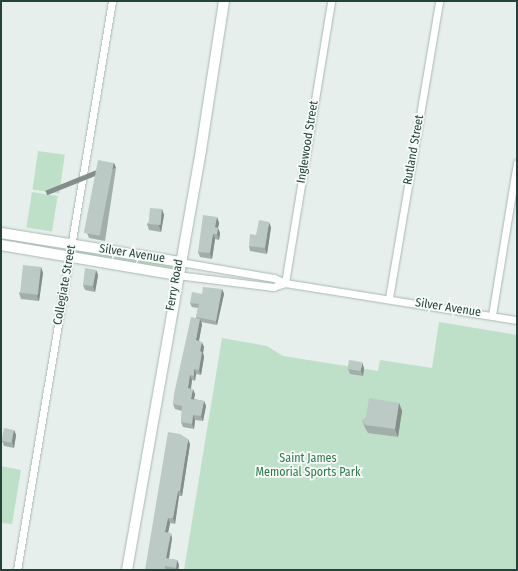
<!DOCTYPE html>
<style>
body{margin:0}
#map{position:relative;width:518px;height:571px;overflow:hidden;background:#e6efeb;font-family:"Fira Sans Condensed",sans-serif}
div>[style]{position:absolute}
.green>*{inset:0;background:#bfe0c8;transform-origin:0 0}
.roads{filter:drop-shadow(0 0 1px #a8b8b2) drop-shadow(0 0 1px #a8b8b2)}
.street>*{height:7px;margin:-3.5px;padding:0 3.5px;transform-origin:3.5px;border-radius:3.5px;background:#fff}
.secondary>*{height:10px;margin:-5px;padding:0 5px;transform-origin:5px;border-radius:5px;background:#fff}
.wall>*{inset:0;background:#a1aea9}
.shaded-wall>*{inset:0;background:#838d89;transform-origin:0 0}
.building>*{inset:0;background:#bbcac4;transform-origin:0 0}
span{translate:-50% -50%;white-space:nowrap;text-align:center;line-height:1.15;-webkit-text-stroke:3.5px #f7fbf9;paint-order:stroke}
.street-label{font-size:12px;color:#24423a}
.park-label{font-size:12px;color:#2d7a4b}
.frame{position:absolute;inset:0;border:2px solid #24423a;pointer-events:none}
</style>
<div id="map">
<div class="green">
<i style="left:38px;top:151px;width:27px;height:39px;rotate:8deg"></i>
<i style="left:32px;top:192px;width:26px;height:36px;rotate:9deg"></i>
<i style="left:72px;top:244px;width:109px;height:12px;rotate:9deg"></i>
<i style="clip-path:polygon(439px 322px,517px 335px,517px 570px,184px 570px,222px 338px,267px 346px,283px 356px,378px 371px,380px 360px,432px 368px)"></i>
<i style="clip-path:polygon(1px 466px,21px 470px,12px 524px,1px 523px)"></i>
</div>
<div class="roads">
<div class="street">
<i style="left:180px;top:262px;width:95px;rotate:9.7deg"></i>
<i style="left:274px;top:278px;width:12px;rotate:24deg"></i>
<i style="left:285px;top:283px;width:235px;rotate:9.1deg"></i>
<i style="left:177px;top:275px;width:97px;rotate:7.1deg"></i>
<i style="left:273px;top:287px;width:13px;rotate:-18deg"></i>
<i style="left:285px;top:283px;width:286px;rotate:-80.7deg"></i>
<i style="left:389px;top:298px;width:301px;rotate:-80.4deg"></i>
<i style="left:492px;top:315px;width:154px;rotate:-80.7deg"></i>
<i style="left:17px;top:570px;width:577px;rotate:-80.52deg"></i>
</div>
<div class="secondary">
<i style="left:1px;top:233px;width:181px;rotate:9.2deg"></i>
<i style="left:1px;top:245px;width:179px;rotate:9.7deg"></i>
<i style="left:127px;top:570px;width:426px;rotate:-80deg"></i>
<i style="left:201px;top:150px;width:151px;rotate:-81.2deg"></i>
</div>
</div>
<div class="wall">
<i style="clip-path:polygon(114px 163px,116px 168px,105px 241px,89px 238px,87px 233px)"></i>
<i style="clip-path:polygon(162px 209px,164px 215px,161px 232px,149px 230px,147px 224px)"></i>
<i style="clip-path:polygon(217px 217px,219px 223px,218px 228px,220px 233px,219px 240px,215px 239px,212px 259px,200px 257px,198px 252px)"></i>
<i style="clip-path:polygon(271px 227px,267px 254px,250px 251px,249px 246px)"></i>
<i style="clip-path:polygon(41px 267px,43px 273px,39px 301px,21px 299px,19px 293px)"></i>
<i style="clip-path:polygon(96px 270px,98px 275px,95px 292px,85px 290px,83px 285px)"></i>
<i style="clip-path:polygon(222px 289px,224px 294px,217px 325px,201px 322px,202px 324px,199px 341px,204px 347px,203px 353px,204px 357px,201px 375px,196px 374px,195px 381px,192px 380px,191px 389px,195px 394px,194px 399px,204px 401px,206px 406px,203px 421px,195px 420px,194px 429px,183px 427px,181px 422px,182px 411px,175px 409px,173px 404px,196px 318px,198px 308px,192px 307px,190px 303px,202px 294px)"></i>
<i style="clip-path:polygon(364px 368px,363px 376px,350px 374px,348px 369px)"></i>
<i style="clip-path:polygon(399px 403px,402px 411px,398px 437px,368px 433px,365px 428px,362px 420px)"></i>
<i style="clip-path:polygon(14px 430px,16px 435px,14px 448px,4px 446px,2px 441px)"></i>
<i style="clip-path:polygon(190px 444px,182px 496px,179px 496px,175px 524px,170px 523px,168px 533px,172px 538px,169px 559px,177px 560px,179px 565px,178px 570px,145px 570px)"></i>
</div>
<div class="shaded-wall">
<i style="left:114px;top:163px;width:5px;height:74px;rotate:68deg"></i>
<i style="clip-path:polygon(162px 209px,164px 215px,161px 232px,159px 226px)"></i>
<i style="clip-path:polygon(217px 217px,219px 223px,217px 233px,215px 227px)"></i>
<i style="clip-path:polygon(269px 222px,271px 227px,267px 254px,265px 248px)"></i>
<i style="clip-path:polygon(218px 228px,220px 233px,219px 240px,217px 234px)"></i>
<i style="clip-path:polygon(213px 234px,215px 239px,212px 259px,210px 253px)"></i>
<i style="clip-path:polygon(41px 267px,43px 273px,39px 301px,37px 296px)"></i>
<i style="clip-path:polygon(96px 270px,98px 275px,95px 292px,93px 286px)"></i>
<i style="clip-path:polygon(222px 289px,224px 294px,217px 325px,216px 321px)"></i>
<i style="clip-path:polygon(200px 319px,202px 324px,198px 345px,196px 340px)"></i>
<i style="clip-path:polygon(202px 342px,204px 347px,203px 353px,204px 357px,201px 375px,199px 370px,200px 351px)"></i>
<i style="clip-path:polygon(362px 362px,364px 368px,363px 376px,361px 371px)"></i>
<i style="clip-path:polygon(194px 369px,196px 374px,195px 381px,194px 376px)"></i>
<i style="clip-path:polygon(190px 375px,192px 380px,190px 393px,188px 388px)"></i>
<i style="clip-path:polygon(193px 389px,195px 394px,193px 404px,191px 399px)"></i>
<i style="clip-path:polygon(204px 401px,206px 406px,203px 421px,201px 416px)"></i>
<i style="clip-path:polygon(399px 403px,402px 411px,398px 437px,395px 429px)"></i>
<i style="clip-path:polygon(193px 415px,195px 420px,194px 429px,192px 424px)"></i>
<i style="clip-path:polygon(14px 430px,16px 435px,14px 448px,12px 442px)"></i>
<i style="clip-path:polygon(188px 439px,190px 444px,182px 496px,180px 491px)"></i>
<i style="clip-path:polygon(178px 491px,179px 496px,175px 524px,173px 518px)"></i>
<i style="clip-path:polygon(168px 518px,170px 523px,167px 538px,165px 532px)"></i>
<i style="clip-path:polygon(171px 533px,172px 538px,168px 563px,166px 558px)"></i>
<i style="clip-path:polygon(177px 560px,179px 565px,178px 570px,177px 570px,176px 568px)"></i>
</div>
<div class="building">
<i style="left:98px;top:160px;width:16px;height:74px;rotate:11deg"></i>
<i style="left:150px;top:208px;width:12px;height:16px;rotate:5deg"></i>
<i style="clip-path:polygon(203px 215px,217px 217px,215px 227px,218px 228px,217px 234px,213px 234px,210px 253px,198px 252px)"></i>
<i style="clip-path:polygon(259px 220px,269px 222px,265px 248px,249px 246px,250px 234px,256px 235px)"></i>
<i style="left:23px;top:265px;width:18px;height:28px;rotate:6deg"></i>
<i style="clip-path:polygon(85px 268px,96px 270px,93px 286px,83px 285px)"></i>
<i style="clip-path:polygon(203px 287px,222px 289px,216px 321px,196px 317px,199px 304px,190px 303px,192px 292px,202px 294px)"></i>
<i style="clip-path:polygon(191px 317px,200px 319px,196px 340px,202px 342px,200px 351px,202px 352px,199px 370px,194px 369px,194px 376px,190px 375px,188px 388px,193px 389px,191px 399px,204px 401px,201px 416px,193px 415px,192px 424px,181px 422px,182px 406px,173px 404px,174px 394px)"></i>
<i style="left:349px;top:360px;width:13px;height:9px;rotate:9deg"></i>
<i style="clip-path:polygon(369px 398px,399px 403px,395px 429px,365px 425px,362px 420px,366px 417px)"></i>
<i style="left:4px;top:428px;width:10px;height:13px;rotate:11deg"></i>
<i style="clip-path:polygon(168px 432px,180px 434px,188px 439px,180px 491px,178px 491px,173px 518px,168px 518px,165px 532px,171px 533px,166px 558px,177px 560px,176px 568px,165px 566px,165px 570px,145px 570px)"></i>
</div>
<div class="street-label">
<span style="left:308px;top:142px;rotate:-81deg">Inglewood Street</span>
<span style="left:414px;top:150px;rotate:-80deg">Rutland Street</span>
<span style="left:132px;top:254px;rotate:9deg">Silver Avenue</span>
<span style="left:65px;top:285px;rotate:-80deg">Collegiate Street</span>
<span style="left:175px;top:285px;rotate:-80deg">Ferry Road</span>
<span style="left:448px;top:308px;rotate:9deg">Silver Avenue</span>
</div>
<div class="park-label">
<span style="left:308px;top:466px">Saint James<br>Memorial Sports Park</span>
</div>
<div class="frame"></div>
</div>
